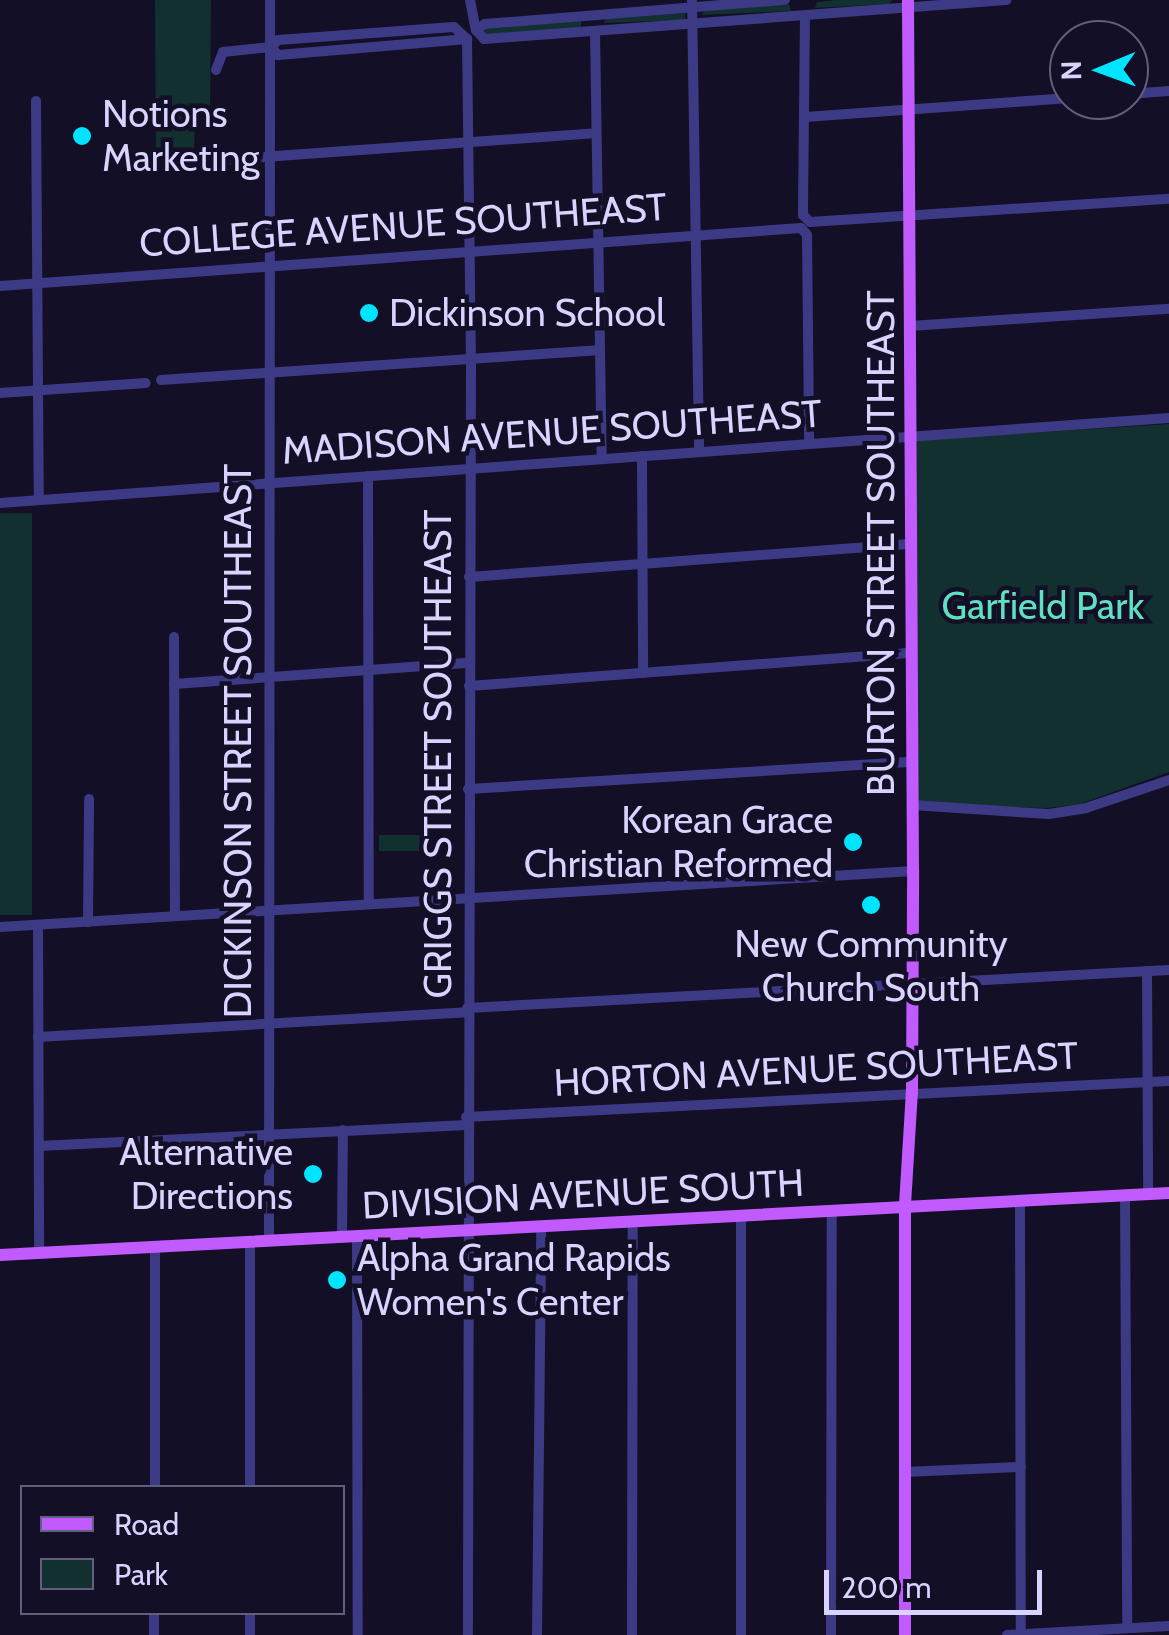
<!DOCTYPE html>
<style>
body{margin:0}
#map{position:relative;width:1169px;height:1635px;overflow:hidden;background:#130f26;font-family:Cabin,sans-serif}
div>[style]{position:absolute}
.green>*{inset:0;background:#12302f;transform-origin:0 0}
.minor>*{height:10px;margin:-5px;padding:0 5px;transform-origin:5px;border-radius:5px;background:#3d3a85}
.major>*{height:12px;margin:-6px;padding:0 6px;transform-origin:6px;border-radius:6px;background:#c25bff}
.dots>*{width:28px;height:28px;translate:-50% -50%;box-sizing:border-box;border:5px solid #130f26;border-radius:50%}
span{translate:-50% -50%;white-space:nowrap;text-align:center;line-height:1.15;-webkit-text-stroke:9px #130f26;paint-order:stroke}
.poi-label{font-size:38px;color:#d9d4ff}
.left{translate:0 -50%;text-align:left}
.right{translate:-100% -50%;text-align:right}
.street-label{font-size:38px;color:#d9d4ff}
.park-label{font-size:38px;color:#5fe0c0}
.legend{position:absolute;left:20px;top:1485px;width:325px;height:130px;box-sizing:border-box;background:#130f26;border:2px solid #625e7d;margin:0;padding:12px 18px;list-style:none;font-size:30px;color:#d9d4ff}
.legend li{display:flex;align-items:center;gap:20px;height:50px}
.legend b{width:50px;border:2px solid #625e7d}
.north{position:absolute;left:1049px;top:20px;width:100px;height:100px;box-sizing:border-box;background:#130f26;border:2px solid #625e7d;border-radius:50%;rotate:269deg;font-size:28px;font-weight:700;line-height:40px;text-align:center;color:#d9d4ff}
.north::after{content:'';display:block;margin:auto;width:35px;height:45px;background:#00e5ff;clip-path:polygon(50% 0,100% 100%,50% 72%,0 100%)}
.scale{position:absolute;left:824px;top:1570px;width:218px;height:45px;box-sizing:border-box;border:5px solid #d9d4ff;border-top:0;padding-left:12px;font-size:30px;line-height:35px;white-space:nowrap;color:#d9d4ff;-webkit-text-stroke:8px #130f26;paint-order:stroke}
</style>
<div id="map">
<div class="green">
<i style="clip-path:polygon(155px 0,211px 0,210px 116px,195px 117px,194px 155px,156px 157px)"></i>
<i style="clip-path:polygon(838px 0,892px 0,889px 4px,815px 8px,817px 2px)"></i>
<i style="clip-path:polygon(789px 4px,791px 11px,701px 15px,705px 11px)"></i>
<i style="clip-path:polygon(685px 13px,685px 20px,604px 23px,606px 19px)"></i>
<i style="clip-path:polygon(581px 21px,581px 28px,484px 34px,486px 29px)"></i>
<i style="clip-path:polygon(1169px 424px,1169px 772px,1080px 804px,1047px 808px,916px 805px,917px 440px)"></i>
<i style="left:32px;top:513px;width:402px;height:32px;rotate:90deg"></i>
<i style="left:379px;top:835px;width:41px;height:16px"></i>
</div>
<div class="minor">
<i style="left:470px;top:0;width:31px;rotate:79deg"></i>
<i style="left:692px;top:0;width:451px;rotate:89.1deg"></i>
<i style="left:805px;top:16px;width:199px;rotate:90.6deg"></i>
<i style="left:803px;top:215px;width:10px;rotate:45deg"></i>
<i style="left:810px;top:222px;width:360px;rotate:-3.7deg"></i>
<i style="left:476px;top:30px;width:12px;rotate:48deg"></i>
<i style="left:484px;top:39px;width:524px;rotate:-4.26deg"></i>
<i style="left:476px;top:30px;width:11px;rotate:-34deg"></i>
<i style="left:485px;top:24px;width:301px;rotate:-4.6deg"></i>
<i style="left:595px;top:31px;width:428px;rotate:89.1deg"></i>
<i style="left:467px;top:39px;width:329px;rotate:89.3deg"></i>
<i style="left:471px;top:368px;width:1267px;rotate:90.14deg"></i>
<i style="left:271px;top:47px;width:11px;rotate:49deg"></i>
<i style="left:278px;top:55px;width:190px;rotate:-4.8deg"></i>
<i style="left:216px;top:70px;width:19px;rotate:-69deg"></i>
<i style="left:223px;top:52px;width:48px;rotate:-5.9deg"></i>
<i style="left:271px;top:47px;width:10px;rotate:-45deg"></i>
<i style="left:278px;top:40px;width:176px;rotate:-4.2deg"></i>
<i style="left:454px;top:27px;width:18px;rotate:43deg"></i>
<i style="left:1129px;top:94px;width:40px;rotate:-4.3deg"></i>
<i style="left:36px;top:101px;width:399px;rotate:89.6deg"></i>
<i style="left:805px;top:117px;width:265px;rotate:-4.1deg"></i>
<i style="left:179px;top:163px;width:418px;rotate:-4.1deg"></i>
<i style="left:0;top:286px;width:803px;rotate:-4.14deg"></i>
<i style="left:801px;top:228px;width:9px;rotate:49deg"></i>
<i style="left:807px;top:235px;width:208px;rotate:89.4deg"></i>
<i style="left:910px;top:326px;width:260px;rotate:-3.8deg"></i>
<i style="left:161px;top:380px;width:438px;rotate:-3.9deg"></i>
<i style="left:0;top:393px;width:146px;rotate:-3.9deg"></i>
<i style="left:642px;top:456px;width:217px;rotate:89.7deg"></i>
<i style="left:368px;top:476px;width:428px;rotate:89.9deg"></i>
<i style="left:0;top:503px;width:1172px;rotate:-4.16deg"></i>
<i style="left:469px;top:577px;width:444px;rotate:-4.3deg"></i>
<i style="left:174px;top:637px;width:279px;rotate:89.8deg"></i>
<i style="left:174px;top:684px;width:296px;rotate:-4.1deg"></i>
<i style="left:469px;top:686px;width:444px;rotate:-4.3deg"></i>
<i style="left:468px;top:789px;width:445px;rotate:-3.5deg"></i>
<i style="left:912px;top:805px;width:137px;rotate:3.8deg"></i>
<i style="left:1049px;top:814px;width:37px;rotate:-9deg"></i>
<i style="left:1086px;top:808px;width:88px;rotate:-18.6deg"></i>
<i style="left:88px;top:922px;width:123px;rotate:-89.5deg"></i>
<i style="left:38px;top:925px;width:329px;rotate:89.8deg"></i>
<i style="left:0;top:927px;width:915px;rotate:-3.51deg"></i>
<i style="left:1147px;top:971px;width:223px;rotate:89.7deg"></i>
<i style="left:467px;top:1008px;width:703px;rotate:-3.1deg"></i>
<i style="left:38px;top:1037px;width:430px;rotate:-3.3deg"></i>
<i style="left:466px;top:1117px;width:704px;rotate:-2.93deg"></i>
<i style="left:39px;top:1146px;width:428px;rotate:-2.8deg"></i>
<i style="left:1125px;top:1195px;width:433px;rotate:89.7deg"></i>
<i style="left:1020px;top:1200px;width:434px;rotate:89.9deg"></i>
<i style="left:357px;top:1236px;width:399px;rotate:89.9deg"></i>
<i style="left:342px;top:1237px;width:107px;rotate:-89.5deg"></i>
<i style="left:269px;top:1241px;width:1241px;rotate:-89.95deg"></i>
<i style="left:155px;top:1247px;width:241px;rotate:90deg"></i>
<i style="left:905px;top:1472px;width:116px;rotate:-2.5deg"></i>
<i style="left:250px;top:1488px;width:246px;rotate:-90deg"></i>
<i style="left:250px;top:1612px;width:23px;rotate:90deg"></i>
<i style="left:154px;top:1635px;width:23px;rotate:-90deg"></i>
<i style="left:537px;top:1635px;width:409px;rotate:-89.4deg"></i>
<i style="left:632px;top:1635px;width:414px;rotate:-89.9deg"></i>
<i style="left:741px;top:1635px;width:420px;rotate:-90deg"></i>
<i style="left:831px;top:1635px;width:425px;rotate:-89.9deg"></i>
<i style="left:1007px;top:1635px;width:162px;rotate:-3.2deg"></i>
</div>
<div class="major">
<i style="left:0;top:1255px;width:1171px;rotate:-3.04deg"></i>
<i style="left:905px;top:1635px;width:430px;rotate:-90deg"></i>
<i style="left:905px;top:1205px;width:113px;rotate:-86.5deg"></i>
<i style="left:912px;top:1092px;width:221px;rotate:-89.7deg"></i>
<i style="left:913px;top:871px;width:871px;rotate:-90.33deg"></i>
</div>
<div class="dots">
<i style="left:82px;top:136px;background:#00e5ff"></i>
<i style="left:369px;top:313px;background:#00e5ff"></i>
<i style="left:853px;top:842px;background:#00e5ff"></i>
<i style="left:871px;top:905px;background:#00e5ff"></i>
<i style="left:313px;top:1174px;background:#00e5ff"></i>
<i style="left:337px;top:1280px;background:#00e5ff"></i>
</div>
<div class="poi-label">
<span class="left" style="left:102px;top:136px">Notions<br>Marketing</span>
<span class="left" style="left:389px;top:313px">Dickinson School</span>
<span class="right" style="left:833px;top:842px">Korean Grace<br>Christian Reformed</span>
<span style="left:871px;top:966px">New Community<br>Church South</span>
<span class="right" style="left:293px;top:1174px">Alternative<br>Directions</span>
<span class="left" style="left:357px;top:1280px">Alpha Grand Rapids<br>Women's Center</span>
</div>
<div class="street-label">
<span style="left:403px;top:225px;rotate:-4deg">COLLEGE AVENUE SOUTHEAST</span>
<span style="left:552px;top:432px;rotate:-4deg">MADISON AVENUE SOUTHEAST</span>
<span style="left:881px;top:543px;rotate:-90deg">BURTON STREET SOUTHEAST</span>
<span style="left:238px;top:741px;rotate:-90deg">DICKINSON STREET SOUTHEAST</span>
<span style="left:438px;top:754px;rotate:-90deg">GRIGGS STREET SOUTHEAST</span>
<span style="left:816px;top:1069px;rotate:-3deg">HORTON AVENUE SOUTHEAST</span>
<span style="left:583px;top:1194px;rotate:-3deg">DIVISION AVENUE SOUTH</span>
</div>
<div class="park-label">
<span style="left:1043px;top:606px">Garfield Park</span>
</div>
<ul class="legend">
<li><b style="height:12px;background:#c25bff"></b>Road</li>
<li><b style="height:28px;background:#12302f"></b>Park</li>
</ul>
<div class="north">N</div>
<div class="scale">200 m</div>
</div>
